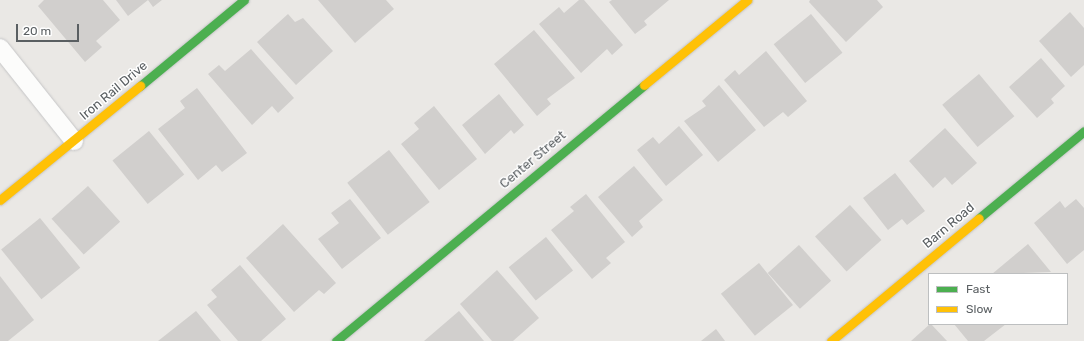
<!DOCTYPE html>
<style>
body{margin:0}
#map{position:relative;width:1084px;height:341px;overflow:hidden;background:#eae8e5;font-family:Rubik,sans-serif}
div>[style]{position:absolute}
.building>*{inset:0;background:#d1cfcd;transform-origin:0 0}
.roads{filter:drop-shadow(0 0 1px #c5c5c6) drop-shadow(0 0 1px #c5c5c6)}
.street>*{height:18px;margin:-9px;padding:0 9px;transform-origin:9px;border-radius:9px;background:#fcfcfb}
.fast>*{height:9px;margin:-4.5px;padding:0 4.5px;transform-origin:4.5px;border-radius:4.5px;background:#4caf50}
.slow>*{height:9px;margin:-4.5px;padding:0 4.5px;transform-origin:4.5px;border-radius:4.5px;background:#ffc107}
span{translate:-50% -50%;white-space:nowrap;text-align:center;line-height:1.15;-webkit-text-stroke:3px #fff;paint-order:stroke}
.street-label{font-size:13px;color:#5a5f62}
.legend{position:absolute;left:928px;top:273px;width:140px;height:52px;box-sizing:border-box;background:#fff;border:1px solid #bdbfc0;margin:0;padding:5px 7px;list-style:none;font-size:12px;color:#5a5f62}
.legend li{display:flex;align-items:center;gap:8px;height:20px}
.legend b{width:20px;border:1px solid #bdbfc0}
.scale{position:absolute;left:16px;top:24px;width:63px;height:18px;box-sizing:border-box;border:2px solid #5a5f62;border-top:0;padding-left:5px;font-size:12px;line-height:14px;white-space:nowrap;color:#5a5f62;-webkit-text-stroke:3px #fff;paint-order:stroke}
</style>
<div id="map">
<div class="building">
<i style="clip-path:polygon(44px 0,103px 0,120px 20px,96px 41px,102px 47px,85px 62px,38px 6px)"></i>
<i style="clip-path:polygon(116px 0,162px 0,153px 7px,148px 0,128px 16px)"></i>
<i style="clip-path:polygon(318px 0,386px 0,394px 9px,355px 43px)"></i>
<i style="clip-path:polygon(579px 0,584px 0,623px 45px,612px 55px,607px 49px,581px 73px,539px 24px,559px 7px,564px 13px)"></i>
<i style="clip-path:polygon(612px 0,669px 0,644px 21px,647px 25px,635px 34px,609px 2px)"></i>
<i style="clip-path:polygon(810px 0,877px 0,883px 7px,846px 42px,809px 2px)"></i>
<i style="clip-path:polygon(1070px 12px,1084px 28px,1084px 65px,1071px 77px,1039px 41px)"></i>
<i style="clip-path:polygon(288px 14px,295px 22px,303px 18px,333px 51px,296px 85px,257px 42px)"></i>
<i style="left:811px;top:14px;width:50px;height:48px;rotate:51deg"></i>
<i style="clip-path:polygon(534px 30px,575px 78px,547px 99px,551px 104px,537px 116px,494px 64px)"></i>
<i style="clip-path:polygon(251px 49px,294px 98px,278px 113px,272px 106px,252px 125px,208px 74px,219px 65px,225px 71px)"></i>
<i style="clip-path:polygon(766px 51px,807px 101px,788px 117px,783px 112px,764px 127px,724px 80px,735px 70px,739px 75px)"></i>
<i style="clip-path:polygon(1041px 58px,1065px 86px,1051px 99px,1054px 103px,1037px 118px,1009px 87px)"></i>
<i style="left:979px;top:74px;width:55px;height:48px;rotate:50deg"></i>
<i style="clip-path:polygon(719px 85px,756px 130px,718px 162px,684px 121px,706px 106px,702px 101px)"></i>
<i style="clip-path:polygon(197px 88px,247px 153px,222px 172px,216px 165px,198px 180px,158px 129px,185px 108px,180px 101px)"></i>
<i style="clip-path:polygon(499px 94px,524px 125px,514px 134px,511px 130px,485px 154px,462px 125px)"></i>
<i style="clip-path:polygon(434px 106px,477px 159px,439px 190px,401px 144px,419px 129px,414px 123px)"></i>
<i style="clip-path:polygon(679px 126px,703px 155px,666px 186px,637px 150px,653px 137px,659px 144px)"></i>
<i style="clip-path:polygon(945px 128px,977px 163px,952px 185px,945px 177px,933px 188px,909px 161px)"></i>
<i style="left:149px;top:131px;width:56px;height:47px;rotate:51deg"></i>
<i style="left:389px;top:150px;width:66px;height:53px;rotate:52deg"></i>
<i style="clip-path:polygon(634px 166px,663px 200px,639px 221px,643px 227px,632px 237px,598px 197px)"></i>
<i style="clip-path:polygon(895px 173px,925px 211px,907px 225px,902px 219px,888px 230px,863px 198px)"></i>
<i style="left:88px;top:186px;width:48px;height:49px;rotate:48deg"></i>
<i style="clip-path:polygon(586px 194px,625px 242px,606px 258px,611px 263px,592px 279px,551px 230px,574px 211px,570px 207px)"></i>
<i style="clip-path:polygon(350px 199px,381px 238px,342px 269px,318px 239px,339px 223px,331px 213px)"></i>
<i style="clip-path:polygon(1076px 199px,1084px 208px,1084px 250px,1067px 264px,1034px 223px,1060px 201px,1065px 208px)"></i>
<i style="left:850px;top:205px;width:47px;height:47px;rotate:48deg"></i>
<i style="left:40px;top:218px;width:64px;height:50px;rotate:51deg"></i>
<i style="clip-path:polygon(283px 224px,336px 283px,324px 294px,319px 290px,294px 312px,246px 258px)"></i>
<i style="left:546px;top:237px;width:43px;height:48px;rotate:51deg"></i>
<i style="clip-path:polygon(1028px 244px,1051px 272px,992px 274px)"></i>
<i style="left:799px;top:245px;width:48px;height:42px;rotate:48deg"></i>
<i style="left:759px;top:263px;width:54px;height:49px;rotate:51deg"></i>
<i style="clip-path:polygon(240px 265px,286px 319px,261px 341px,238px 341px,207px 305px,217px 297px,211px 290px)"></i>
<i style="clip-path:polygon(497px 270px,539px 318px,513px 341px,492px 341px,460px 304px)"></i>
<i style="clip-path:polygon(0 276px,34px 320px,8px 341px,0 341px)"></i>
<i style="clip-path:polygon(196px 311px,221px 341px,158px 341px)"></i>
<i style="clip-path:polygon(459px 311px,484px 341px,424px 341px)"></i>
<i style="clip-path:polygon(931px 324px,947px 341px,911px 341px,930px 324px)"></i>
<i style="clip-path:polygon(954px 324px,1006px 324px,984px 341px,968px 341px)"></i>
<i style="clip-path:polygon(716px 329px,725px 341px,701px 341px)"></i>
</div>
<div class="roads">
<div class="street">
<i style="left:0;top:48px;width:119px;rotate:51.5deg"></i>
</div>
<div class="fast">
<i style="left:140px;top:86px;width:135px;rotate:-39.6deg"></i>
<i style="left:979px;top:218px;width:136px;rotate:-39.6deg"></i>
<i style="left:336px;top:341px;width:400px;rotate:-39.7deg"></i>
</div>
<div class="slow">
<i style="left:644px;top:85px;width:134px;rotate:-39.5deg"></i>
<i style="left:0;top:200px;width:181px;rotate:-39.2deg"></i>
<i style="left:831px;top:341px;width:192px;rotate:-39.7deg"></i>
</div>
</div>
<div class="street-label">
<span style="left:114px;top:91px;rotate:-40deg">Iron Rail Drive</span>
<span style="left:533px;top:160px;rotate:-40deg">Center Street</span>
<span style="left:949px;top:226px;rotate:-40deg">Barn Road</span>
</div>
<ul class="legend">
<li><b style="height:5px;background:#4caf50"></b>Fast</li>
<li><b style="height:5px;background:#ffc107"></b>Slow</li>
</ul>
<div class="scale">20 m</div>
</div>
